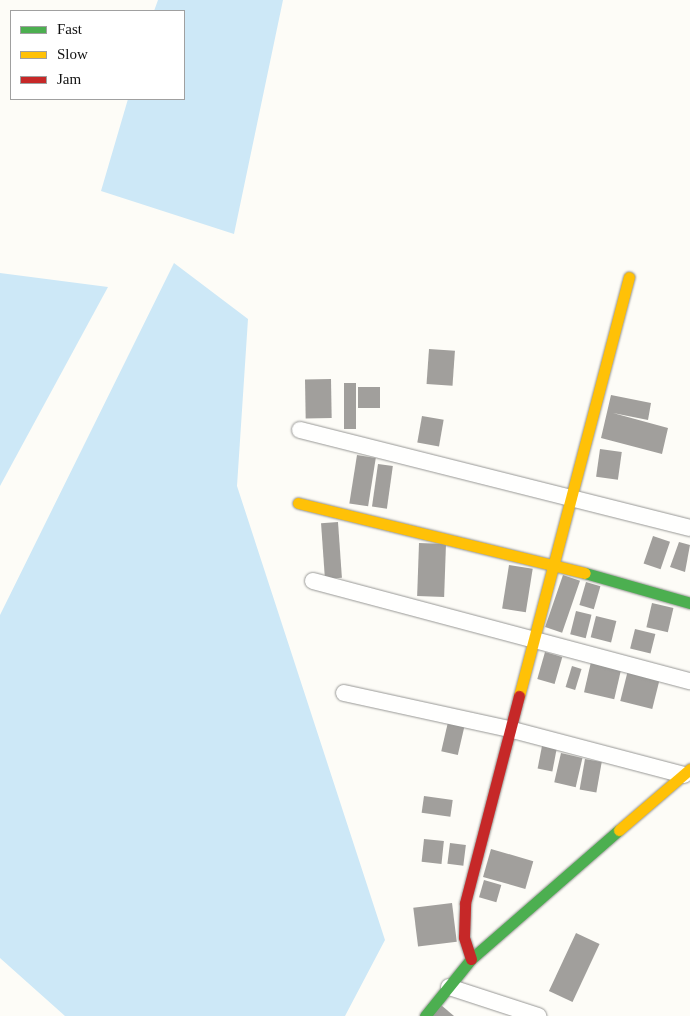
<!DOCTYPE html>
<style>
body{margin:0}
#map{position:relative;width:690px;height:1016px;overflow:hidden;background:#fdfcf7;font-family:Georgia,serif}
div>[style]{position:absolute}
.water>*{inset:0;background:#cde8f7}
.building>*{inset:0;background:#a19f9c;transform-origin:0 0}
.roads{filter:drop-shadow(0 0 1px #979795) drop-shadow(0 0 1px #979795)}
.street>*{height:16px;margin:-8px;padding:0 8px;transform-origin:8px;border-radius:8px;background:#fffffe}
.fast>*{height:11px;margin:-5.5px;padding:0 5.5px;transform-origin:5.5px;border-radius:5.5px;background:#4caf50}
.slow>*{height:11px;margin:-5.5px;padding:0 5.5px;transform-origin:5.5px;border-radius:5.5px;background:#ffc107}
.jam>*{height:11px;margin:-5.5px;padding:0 5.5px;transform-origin:5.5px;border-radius:5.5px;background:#c62828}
span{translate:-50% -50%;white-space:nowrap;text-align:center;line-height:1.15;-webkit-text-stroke:5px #fff;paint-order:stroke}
.legend{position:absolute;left:10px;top:10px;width:175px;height:90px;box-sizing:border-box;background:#fff;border:1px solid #a0a0a0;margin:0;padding:6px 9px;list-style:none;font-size:15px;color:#111}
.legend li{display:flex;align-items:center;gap:10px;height:25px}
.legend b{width:25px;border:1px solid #a0a0a0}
</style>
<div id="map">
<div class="water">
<i style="clip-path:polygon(158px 0,283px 0,234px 234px,101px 191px,128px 99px,184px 99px,184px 11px,154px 11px)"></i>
<i style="clip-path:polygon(174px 263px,248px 319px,237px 486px,385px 940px,345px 1016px,65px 1016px,0 958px,0 615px)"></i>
<i style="clip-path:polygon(0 273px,108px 287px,0 486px)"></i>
</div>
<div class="building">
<i style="left:429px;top:349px;width:26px;height:35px;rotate:4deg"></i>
<i style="left:331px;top:379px;width:39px;height:26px;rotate:89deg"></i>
<i style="left:344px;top:383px;width:12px;height:46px"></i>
<i style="left:358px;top:387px;width:22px;height:21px"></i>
<i style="clip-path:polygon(611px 395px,651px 403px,648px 420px,613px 413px,668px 428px,662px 454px,601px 438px)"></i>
<i style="left:422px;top:416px;width:22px;height:27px;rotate:10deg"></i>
<i style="left:600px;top:449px;width:22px;height:28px;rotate:8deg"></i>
<i style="left:357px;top:455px;width:19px;height:49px;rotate:9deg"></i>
<i style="left:378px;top:464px;width:15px;height:43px;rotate:8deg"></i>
<i style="left:338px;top:522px;width:56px;height:17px;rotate:86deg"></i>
<i style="left:653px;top:536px;width:18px;height:29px;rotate:19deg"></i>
<i style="clip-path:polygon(679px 542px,690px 545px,685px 572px,670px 567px)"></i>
<i style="left:419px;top:543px;width:27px;height:53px;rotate:2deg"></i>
<i style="left:509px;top:565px;width:24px;height:44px;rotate:9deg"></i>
<i style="left:563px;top:575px;width:18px;height:55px;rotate:19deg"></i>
<i style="left:586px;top:582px;width:15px;height:24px;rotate:16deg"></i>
<i style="left:652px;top:603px;width:22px;height:25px;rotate:13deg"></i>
<i style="left:576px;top:611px;width:16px;height:24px;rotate:14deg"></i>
<i style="left:596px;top:616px;width:21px;height:22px;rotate:14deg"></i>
<i style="left:635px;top:629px;width:21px;height:20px;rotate:14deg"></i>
<i style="left:545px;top:652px;width:18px;height:28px;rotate:16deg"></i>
<i style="left:591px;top:662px;width:31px;height:31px;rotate:13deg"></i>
<i style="left:572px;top:666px;width:10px;height:22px;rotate:17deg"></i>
<i style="left:628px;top:670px;width:33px;height:32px;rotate:14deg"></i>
<i style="left:448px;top:722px;width:17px;height:30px;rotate:13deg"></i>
<i style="left:542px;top:746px;width:15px;height:23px;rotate:11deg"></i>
<i style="left:561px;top:753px;width:22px;height:30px;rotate:13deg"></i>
<i style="left:585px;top:759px;width:17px;height:31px;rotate:10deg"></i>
<i style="left:424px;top:796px;width:29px;height:17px;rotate:8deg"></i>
<i style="left:424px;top:839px;width:20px;height:23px;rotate:6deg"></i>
<i style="left:450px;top:843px;width:16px;height:21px;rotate:7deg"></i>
<i style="left:491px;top:849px;width:44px;height:29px;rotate:16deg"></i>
<i style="left:484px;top:880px;width:18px;height:18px;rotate:16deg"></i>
<i style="left:452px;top:903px;width:39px;height:39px;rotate:83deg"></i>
<i style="left:576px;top:933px;width:26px;height:64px;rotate:25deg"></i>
<i style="clip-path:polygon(441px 1005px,454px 1016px,432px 1016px)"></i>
</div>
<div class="roads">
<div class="street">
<i style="left:300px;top:430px;width:402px;rotate:14.1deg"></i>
<i style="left:313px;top:581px;width:390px;rotate:14.9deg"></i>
<i style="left:344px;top:693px;width:169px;rotate:12.3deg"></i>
<i style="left:509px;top:729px;width:181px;rotate:14.7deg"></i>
<i style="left:449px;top:987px;width:94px;rotate:18deg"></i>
</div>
<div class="fast">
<i style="left:585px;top:573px;width:109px;rotate:15.9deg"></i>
<i style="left:425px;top:1016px;width:73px;rotate:-51.1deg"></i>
<i style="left:471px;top:959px;width:196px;rotate:-41.1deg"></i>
</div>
<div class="slow">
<i style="left:298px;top:503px;width:295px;rotate:13.7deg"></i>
<i style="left:519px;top:696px;width:433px;rotate:-75.3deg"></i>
<i style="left:619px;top:830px;width:94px;rotate:-40.7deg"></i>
</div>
<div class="jam">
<i style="left:471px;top:959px;width:23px;rotate:-108deg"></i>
<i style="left:464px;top:937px;width:34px;rotate:-88deg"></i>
<i style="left:465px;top:903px;width:214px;rotate:-75.4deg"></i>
</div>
</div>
<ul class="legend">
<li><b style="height:6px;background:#4caf50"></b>Fast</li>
<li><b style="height:6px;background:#ffc107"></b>Slow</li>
<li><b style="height:6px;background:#c62828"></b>Jam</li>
</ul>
</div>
